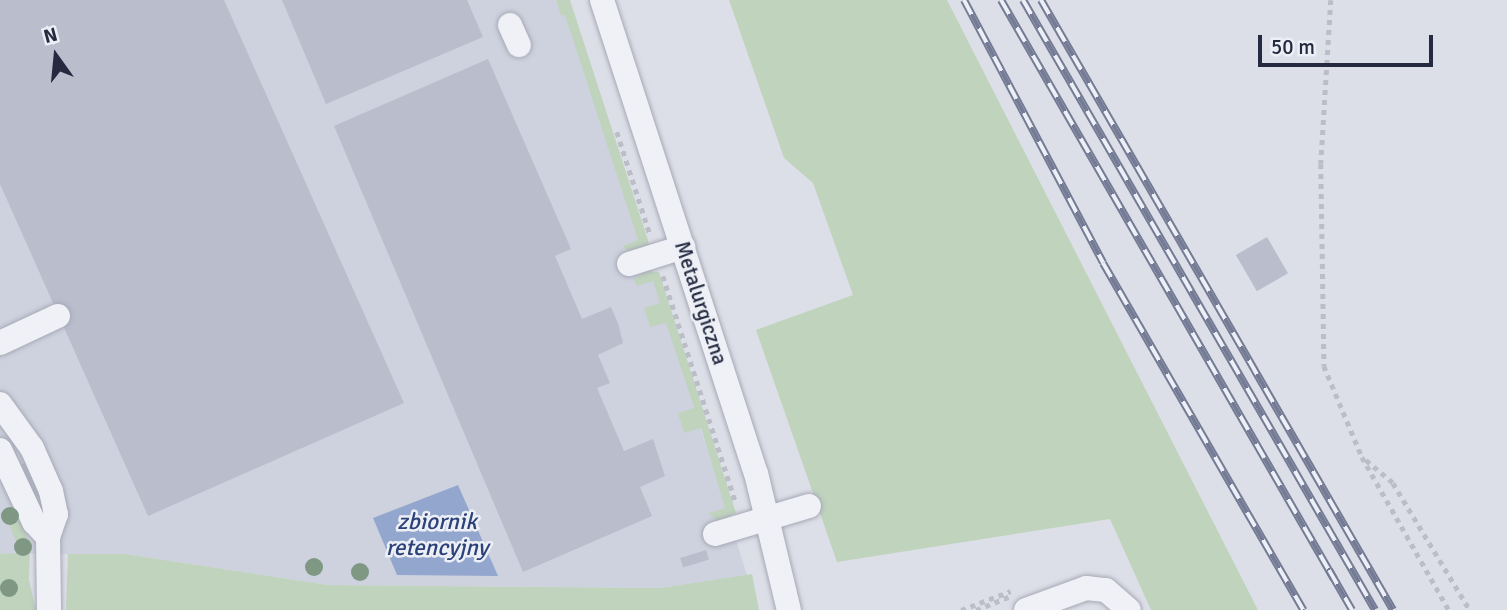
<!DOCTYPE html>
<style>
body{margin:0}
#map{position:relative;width:1507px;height:610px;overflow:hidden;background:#dddfe8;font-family:Signika,sans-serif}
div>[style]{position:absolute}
.built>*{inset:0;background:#ced2de}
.green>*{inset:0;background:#bfd3bd}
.water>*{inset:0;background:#93a6cd}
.building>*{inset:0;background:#b9bdcc;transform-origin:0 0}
.path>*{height:4.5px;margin-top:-2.25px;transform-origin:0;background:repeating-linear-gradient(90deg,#bbbdc7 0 5px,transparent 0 10px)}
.roads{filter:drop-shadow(0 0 2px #a6a9b6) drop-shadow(0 0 2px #a6a9b6)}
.minor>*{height:24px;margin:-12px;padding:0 12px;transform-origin:12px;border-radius:12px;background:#f0f1f6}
.rail>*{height:8px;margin-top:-4px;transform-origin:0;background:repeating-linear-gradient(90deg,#eceff6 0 16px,#747b94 0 32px);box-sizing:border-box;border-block:2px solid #747b94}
.trees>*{width:18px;height:18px;margin:-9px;border-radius:50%;background:#7f9883}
span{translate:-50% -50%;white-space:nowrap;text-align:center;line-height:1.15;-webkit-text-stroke:5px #eceff6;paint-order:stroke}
.street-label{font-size:21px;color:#252a40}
.water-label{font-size:23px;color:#2b4178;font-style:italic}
.north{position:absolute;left:21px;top:21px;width:70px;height:70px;-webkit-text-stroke:5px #eceff6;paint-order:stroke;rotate:345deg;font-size:19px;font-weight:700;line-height:28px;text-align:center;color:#252a40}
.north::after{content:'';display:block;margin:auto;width:24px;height:32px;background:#252a40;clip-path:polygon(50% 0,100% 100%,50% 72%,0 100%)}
.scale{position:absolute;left:1258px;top:35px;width:175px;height:32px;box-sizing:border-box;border:4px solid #252a40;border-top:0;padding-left:9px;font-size:21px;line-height:24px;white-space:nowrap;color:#252a40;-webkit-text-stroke:5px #eceff6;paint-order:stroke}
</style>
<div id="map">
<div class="built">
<i style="clip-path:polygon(0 0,556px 0,561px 16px,569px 13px,747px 575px,660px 588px,328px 585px,125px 554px,0 554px)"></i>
</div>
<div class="green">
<i style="clip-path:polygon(556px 0,570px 0,648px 240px,649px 245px,629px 252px,623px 246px,638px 240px,565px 15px,561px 16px)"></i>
<i style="clip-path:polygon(729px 0,947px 0,1258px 610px,1151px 610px,1110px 519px,837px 562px,756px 330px,853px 295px,813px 183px,784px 158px)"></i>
<i style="clip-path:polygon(646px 271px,659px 272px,736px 513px,718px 522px,709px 513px,725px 508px,701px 428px,684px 433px,678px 413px,694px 408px,666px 323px,650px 327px,644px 308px,660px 303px,653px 281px,637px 286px,634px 279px)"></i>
<i style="clip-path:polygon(15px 506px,30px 545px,29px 580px,36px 610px,0 610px,0 554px,21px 553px,3px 511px)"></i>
<i style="clip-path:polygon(68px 554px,125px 554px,328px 585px,660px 588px,752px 574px,759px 610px,66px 610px)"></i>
</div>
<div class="water">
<i style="clip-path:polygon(458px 485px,498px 576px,397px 575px,373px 518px)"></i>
</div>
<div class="building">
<i style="clip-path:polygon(0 0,224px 0,404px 403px,148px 516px,0 184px)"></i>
<i style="clip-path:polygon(282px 0,467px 0,483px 37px,326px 104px)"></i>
<i style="clip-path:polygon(488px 59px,571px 249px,555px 256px,582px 319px,611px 307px,618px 323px,623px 343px,598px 355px,610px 383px,597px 388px,624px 451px,653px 439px,665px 476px,640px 487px,652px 516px,523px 572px,334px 126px)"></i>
<i style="left:1267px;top:237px;width:42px;height:36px;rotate:60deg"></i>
<i style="left:29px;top:461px;width:36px;height:12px;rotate:66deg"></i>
<i style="left:706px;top:550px;width:10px;height:27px;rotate:73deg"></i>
</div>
<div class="path">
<i style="left:1331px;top:0;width:164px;rotate:93.5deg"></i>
<i style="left:1321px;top:164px;width:202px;rotate:89.1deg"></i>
<i style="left:1324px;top:366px;width:99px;rotate:67.3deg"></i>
<i style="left:1362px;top:457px;width:176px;rotate:60.4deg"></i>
<i style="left:617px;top:132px;width:107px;rotate:72.1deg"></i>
<i style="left:663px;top:276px;width:239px;rotate:72.2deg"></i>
<i style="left:1366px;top:460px;width:35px;rotate:40deg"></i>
<i style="left:1393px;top:483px;width:149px;rotate:58.8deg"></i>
<i style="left:961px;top:610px;width:53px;rotate:-20.8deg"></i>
<i style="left:976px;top:610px;width:35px;rotate:-22deg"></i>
</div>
<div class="roads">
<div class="minor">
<i style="left:602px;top:0;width:497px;rotate:72deg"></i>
<i style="left:756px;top:473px;width:141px;rotate:76.5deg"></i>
<i style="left:510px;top:25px;width:22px;rotate:66deg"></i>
<i style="left:629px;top:264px;width:57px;rotate:-17.5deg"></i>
<i style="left:0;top:343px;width:64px;rotate:-25deg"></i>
<i style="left:0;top:404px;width:54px;rotate:54deg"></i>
<i style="left:32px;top:448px;width:47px;rotate:66.2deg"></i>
<i style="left:51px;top:491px;width:24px;rotate:78deg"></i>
<i style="left:56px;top:514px;width:24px;rotate:109deg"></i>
<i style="left:0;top:450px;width:80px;rotate:64.7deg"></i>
<i style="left:34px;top:522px;width:21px;rotate:47deg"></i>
<i style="left:48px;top:537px;width:73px;rotate:89.2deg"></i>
<i style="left:715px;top:534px;width:98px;rotate:-16.6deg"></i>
<i style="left:1026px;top:610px;width:64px;rotate:-20.1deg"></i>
<i style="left:1086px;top:588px;width:20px;rotate:6deg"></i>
<i style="left:1106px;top:590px;width:30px;rotate:41deg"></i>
</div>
</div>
<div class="rail">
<i style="left:964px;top:0;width:297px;rotate:62.1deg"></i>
<i style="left:1103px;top:263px;width:401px;rotate:60deg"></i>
<i style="left:1001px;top:0;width:668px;rotate:60.1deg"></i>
<i style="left:1023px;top:0;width:704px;rotate:60.01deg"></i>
<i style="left:1041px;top:0;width:704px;rotate:60.01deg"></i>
<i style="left:1329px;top:570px;width:46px;rotate:60.1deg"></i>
</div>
<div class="trees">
<i style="left:10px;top:516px"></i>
<i style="left:23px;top:547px"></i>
<i style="left:314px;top:567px"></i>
<i style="left:360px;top:572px"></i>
<i style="left:9px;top:588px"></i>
</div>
<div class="street-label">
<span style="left:701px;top:303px;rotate:72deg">Metalurgiczna</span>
</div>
<div class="water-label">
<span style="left:437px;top:535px">zbiornik<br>retencyjny</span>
</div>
<div class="north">N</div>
<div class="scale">50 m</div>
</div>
